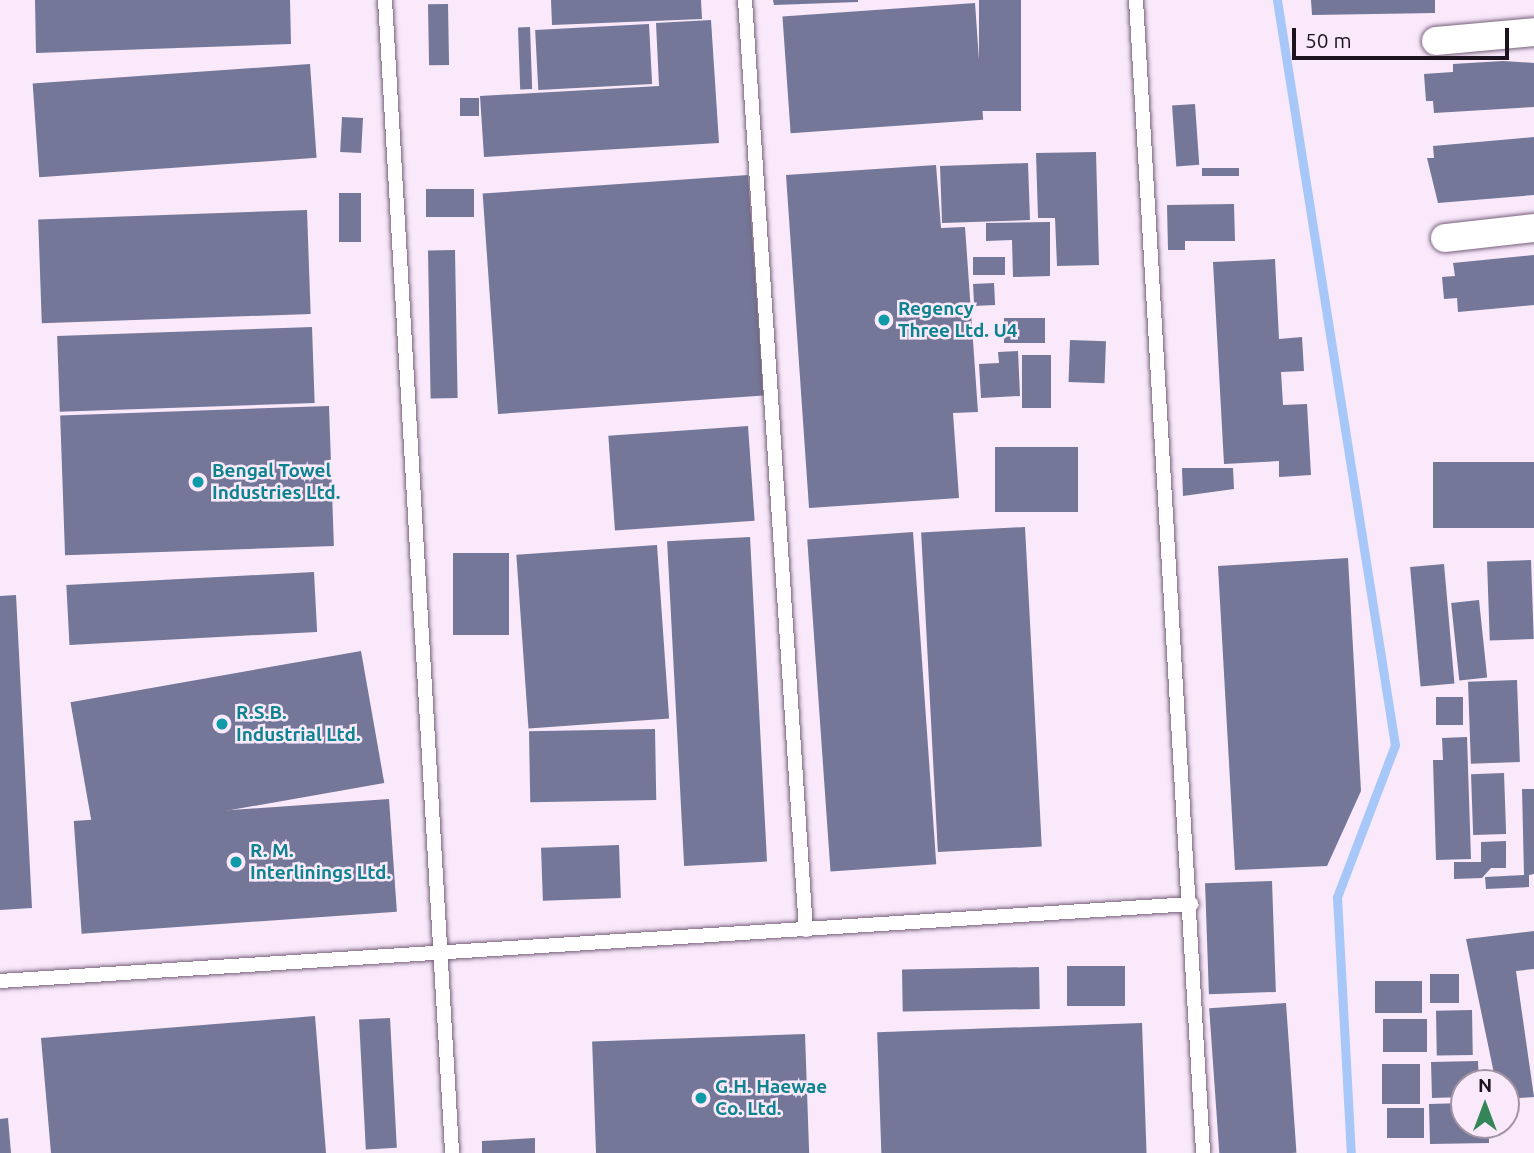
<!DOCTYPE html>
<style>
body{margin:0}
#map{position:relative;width:1534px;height:1153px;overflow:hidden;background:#f9e9fb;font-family:Ubuntu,sans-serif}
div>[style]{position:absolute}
.stream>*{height:9px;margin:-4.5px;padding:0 4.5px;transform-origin:4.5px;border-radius:4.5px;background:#a7c7f9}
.building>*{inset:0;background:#747797;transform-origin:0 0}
.roads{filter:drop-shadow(0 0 2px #755e79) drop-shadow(0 0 2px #755e79)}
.lane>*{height:14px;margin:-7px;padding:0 7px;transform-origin:7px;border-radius:7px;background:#fff}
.street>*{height:28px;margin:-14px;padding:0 14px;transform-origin:14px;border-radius:14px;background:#fff}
.dots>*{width:19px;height:19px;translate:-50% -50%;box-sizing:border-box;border:4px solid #f9e9fb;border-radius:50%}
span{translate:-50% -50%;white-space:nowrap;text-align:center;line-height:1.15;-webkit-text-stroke:5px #f9e9fb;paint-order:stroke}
.culture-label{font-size:19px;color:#0d838f;font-weight:700}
.left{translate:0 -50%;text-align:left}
.north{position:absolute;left:1450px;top:1069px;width:70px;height:70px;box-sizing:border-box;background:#f9e9fb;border:2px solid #a193a3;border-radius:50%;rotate:0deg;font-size:19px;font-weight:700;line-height:28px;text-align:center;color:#1c131e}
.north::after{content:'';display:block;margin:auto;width:24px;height:32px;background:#348557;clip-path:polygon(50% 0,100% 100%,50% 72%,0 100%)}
.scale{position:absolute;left:1292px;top:28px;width:217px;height:32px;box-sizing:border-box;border:4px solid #1c131e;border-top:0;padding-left:9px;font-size:21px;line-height:24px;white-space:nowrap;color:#1c131e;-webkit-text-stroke:5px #f9e9fb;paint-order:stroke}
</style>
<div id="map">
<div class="stream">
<i style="left:1277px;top:0;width:754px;rotate:81deg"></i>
<i style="left:1395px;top:745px;width:163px;rotate:110.9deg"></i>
<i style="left:1337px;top:897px;width:256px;rotate:86.9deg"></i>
</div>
<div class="building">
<i style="clip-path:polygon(35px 0,290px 0,291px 44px,36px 53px)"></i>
<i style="clip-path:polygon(551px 0,701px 0,702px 19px,552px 25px)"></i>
<i style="clip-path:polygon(773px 0,858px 0,858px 2px,774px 5px)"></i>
<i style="left:979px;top:0;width:42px;height:111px"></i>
<i style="clip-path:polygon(1311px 0,1435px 0,1435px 13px,1312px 15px)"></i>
<i style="left:975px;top:3px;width:117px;height:193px;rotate:86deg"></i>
<i style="left:448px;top:4px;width:61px;height:20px;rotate:89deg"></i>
<i style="clip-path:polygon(711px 20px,719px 143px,484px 157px,480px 96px,659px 86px,656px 23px)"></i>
<i style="left:649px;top:24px;width:60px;height:114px;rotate:87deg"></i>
<i style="left:530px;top:27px;width:62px;height:12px;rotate:88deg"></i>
<i style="clip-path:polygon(1503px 61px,1534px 63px,1534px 107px,1434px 113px,1433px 101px,1426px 101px,1424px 74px,1453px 72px,1453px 64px)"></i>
<i style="left:310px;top:64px;width:94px;height:278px;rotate:86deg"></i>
<i style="left:460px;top:98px;width:19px;height:18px"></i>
<i style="left:1195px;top:104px;width:61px;height:23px;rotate:86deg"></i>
<i style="left:342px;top:117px;width:21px;height:35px;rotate:3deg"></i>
<i style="clip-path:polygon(1534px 137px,1534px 195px,1438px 203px,1427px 158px,1434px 158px,1433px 146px)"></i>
<i style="clip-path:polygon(1096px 152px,1099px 265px,1057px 266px,1055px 218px,1038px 218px,1036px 153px)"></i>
<i style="left:1028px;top:163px;width:57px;height:88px;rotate:88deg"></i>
<i style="clip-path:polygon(936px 165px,941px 228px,965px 227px,978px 412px,953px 413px,959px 498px,809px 508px,786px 175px)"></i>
<i style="left:1202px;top:168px;width:37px;height:8px"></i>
<i style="left:748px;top:175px;width:221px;height:266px;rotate:86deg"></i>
<i style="left:426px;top:189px;width:48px;height:28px"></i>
<i style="left:339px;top:193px;width:22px;height:49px"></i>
<i style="clip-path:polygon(1234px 204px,1235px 241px,1185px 241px,1185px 250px,1168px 250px,1167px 205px)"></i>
<i style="left:307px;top:210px;width:104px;height:269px;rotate:88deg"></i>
<i style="clip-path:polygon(1050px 222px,1050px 276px,1013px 277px,1012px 240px,986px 241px,986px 223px)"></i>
<i style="left:455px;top:250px;width:148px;height:27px;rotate:89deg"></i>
<i style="clip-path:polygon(1534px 255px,1534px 305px,1458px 312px,1457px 298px,1444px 299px,1442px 277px,1455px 276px,1453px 263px)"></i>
<i style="left:973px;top:257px;width:32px;height:18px"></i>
<i style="clip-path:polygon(1275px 259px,1279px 339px,1302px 337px,1304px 371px,1281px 372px,1283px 405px,1307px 404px,1311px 475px,1279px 477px,1279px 461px,1224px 464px,1213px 262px)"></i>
<i style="left:994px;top:283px;width:22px;height:21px;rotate:87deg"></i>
<i style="left:1045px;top:318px;width:25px;height:41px;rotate:90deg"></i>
<i style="left:312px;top:327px;width:76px;height:255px;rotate:88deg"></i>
<i style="left:1070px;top:340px;width:36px;height:42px;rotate:2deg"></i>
<i style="clip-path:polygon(1018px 351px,1020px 396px,981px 398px,979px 364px,999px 363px,998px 352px)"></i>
<i style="left:1022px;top:355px;width:29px;height:53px"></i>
<i style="left:329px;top:406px;width:140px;height:269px;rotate:88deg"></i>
<i style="left:748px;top:426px;width:95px;height:140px;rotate:86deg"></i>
<i style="left:995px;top:447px;width:83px;height:65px"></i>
<i style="left:1534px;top:462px;width:66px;height:101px;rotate:90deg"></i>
<i style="clip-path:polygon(1182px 468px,1233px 468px,1234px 489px,1183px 496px)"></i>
<i style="left:1025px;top:527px;width:320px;height:104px;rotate:87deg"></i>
<i style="left:913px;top:532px;width:333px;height:106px;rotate:86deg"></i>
<i style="left:750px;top:537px;width:325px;height:83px;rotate:87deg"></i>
<i style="left:657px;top:545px;width:174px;height:141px;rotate:86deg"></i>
<i style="left:453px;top:553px;width:56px;height:82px"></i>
<i style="clip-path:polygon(1348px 558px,1361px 791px,1327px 866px,1235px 870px,1218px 566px)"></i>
<i style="left:1531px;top:560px;width:79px;height:44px;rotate:88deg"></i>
<i style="left:1444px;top:564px;width:120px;height:34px;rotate:85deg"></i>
<i style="left:314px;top:572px;width:60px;height:248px;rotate:87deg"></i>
<i style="clip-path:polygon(16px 595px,32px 908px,0 910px,0 596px)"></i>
<i style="left:1479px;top:600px;width:78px;height:28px;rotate:84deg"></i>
<i style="left:361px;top:651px;width:134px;height:295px;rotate:80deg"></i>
<i style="left:1517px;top:680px;width:82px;height:49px;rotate:88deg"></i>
<i style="left:1463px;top:697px;width:28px;height:27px;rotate:90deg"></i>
<i style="left:655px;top:729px;width:71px;height:126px;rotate:89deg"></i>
<i style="clip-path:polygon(1467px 737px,1471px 859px,1436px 860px,1433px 760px,1443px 760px,1442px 738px)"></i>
<i style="left:1504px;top:773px;width:61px;height:33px;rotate:88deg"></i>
<i style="clip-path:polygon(1522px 789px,1534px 789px,1534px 874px,1529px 875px,1529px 887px,1486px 889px,1485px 877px,1524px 875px)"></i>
<i style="left:389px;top:799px;width:113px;height:316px;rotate:86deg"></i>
<i style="clip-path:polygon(1506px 841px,1506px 868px,1491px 868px,1482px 878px,1454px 879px,1454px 862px,1481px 862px,1481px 842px)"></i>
<i style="left:619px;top:845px;width:53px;height:78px;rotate:88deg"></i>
<i style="left:1272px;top:881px;width:111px;height:67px;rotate:88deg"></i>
<i style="clip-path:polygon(1534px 931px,1534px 969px,1516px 971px,1534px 1097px,1506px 1099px,1506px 1083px,1496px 1083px,1466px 939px)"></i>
<i style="left:1125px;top:966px;width:40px;height:58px;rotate:90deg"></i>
<i style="left:1039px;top:967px;width:42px;height:137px;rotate:89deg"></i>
<i style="left:1430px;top:974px;width:29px;height:29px"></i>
<i style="left:1422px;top:981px;width:32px;height:47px;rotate:90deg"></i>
<i style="left:1286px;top:1003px;width:150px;height:77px;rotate:86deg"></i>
<i style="left:1472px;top:1010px;width:45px;height:36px;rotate:89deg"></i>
<i style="clip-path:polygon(315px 1016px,326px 1153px,51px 1153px,41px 1038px)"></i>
<i style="left:390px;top:1018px;width:130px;height:31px;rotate:87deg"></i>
<i style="left:1383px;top:1019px;width:44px;height:33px"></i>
<i style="left:1142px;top:1023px;width:130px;height:265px;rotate:88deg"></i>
<i style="left:805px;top:1034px;width:119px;height:213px;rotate:88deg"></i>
<i style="clip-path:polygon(1478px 1061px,1479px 1083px,1464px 1083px,1464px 1097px,1432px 1098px,1431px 1062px)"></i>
<i style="left:1420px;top:1064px;width:40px;height:38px;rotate:90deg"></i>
<i style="clip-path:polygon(1464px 1103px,1464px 1125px,1489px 1125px,1489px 1143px,1430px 1144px,1429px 1104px)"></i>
<i style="left:1387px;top:1108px;width:37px;height:30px"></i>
<i style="clip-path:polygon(8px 1118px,11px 1153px,0 1153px,0 1119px)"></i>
<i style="clip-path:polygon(535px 1138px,535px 1153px,482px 1153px,482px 1141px)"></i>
</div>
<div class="roads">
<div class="lane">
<i style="left:385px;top:0;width:1155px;rotate:86.67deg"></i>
<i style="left:745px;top:0;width:932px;rotate:86.25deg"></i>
<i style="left:1136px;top:0;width:1155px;rotate:86.67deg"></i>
<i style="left:0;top:981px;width:1194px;rotate:-3.7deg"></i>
</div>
<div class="street">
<i style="left:1436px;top:41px;width:98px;rotate:-5.2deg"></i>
<i style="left:1445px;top:238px;width:90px;rotate:-6.4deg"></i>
</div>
</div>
<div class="dots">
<i style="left:884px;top:320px;background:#0f9aa8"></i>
<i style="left:198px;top:482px;background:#0f9aa8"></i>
<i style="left:222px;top:724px;background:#0f9aa8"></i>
<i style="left:236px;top:862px;background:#0f9aa8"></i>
<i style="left:701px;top:1098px;background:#0f9aa8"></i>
</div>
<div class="culture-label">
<span class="left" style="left:898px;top:320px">Regency<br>Three Ltd. U4</span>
<span class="left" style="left:212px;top:482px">Bengal Towel<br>Industries Ltd.</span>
<span class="left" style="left:236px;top:724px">R.S.B.<br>Industrial Ltd.</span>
<span class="left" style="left:250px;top:862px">R. M.<br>Interlinings Ltd.</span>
<span class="left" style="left:715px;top:1098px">G.H. Haewae<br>Co. Ltd.</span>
</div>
<div class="north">N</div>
<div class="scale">50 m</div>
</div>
